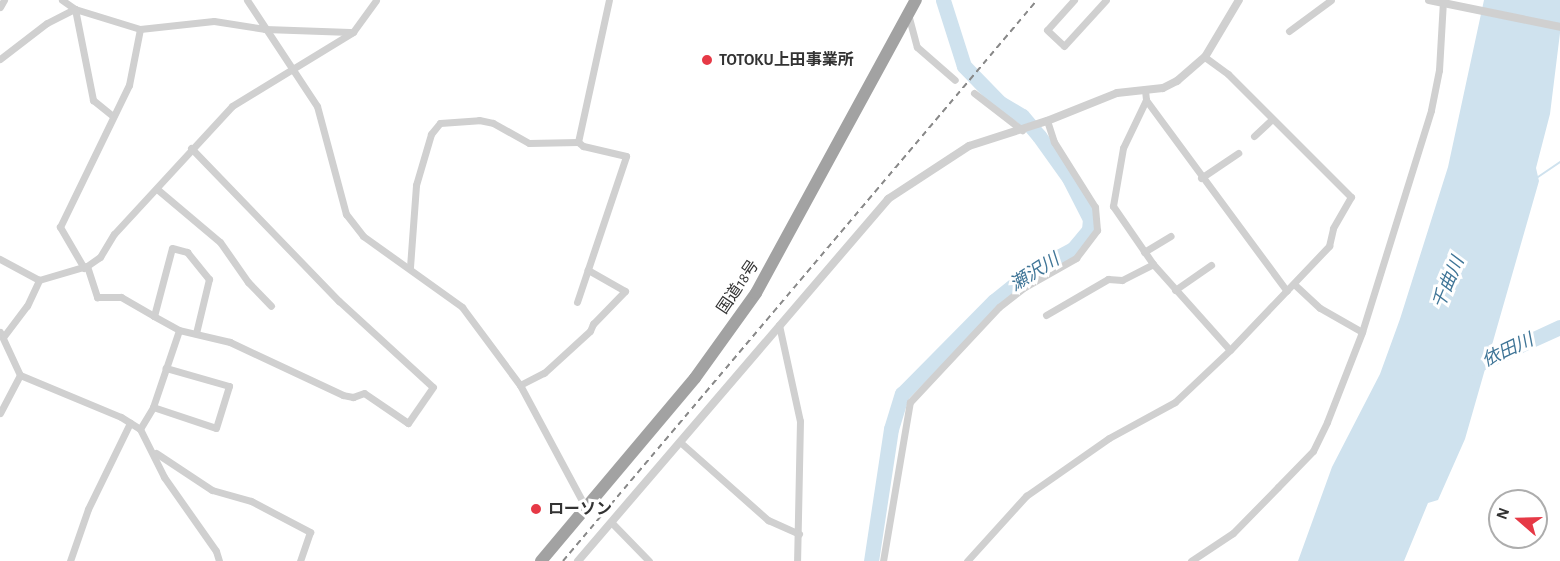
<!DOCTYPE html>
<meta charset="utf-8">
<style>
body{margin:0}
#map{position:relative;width:1560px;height:561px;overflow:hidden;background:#fff;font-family:"Alegreya Sans","Noto Sans JP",sans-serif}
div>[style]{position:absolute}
.water>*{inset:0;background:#cfe2ee}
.stream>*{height:2px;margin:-1px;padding:0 1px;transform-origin:1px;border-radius:1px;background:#cfe2ee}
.river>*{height:15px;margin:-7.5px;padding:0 7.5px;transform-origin:7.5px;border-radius:7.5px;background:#cfe2ee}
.minor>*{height:7px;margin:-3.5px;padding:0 3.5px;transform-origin:3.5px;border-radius:3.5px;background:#d0d0d0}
.tertiary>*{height:8px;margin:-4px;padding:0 4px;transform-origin:4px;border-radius:4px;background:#d0d0d0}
.trunk>*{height:12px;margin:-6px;padding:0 6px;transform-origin:6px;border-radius:6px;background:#a2a2a2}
.rail>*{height:2px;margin-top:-1px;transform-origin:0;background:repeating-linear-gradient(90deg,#888 0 6px,transparent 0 10.5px)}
.dots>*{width:16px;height:16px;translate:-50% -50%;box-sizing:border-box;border:3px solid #fff;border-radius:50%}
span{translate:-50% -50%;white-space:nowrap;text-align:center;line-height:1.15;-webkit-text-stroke:6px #fff;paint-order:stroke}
.poi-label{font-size:16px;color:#333;font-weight:700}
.left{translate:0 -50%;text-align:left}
.street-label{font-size:16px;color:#333}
.water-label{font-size:18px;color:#3f7597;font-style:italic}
.north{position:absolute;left:1488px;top:489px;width:60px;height:60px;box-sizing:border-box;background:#fff;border:2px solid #adadad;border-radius:50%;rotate:290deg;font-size:16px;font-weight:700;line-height:24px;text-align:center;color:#333}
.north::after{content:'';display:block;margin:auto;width:21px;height:27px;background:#e63946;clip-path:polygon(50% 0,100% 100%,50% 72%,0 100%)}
</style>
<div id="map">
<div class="water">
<i style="clip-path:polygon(1484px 0,1560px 0,1560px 33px,1550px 114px,1536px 168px,1539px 181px,1465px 439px,1438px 500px,1428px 503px,1404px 561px,1298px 561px,1332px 467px,1380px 374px,1400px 319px,1448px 167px)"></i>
</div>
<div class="stream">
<i style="left:1538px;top:177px;width:27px;rotate:-34deg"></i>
</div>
<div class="river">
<i style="left:1470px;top:368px;width:99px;rotate:-24.5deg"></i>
<i style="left:871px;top:561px;width:134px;rotate:-81.4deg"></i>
<i style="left:891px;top:429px;width:37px;rotate:-73deg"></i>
<i style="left:902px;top:394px;width:131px;rotate:-45.3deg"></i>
<i style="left:994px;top:301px;width:46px;rotate:-38.9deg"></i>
<i style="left:1030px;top:272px;width:49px;rotate:-28.1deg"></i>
<i style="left:1073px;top:249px;width:25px;rotate:-50deg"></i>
<i style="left:1089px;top:230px;width:11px;rotate:-85deg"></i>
<i style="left:1090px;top:219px;width:46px;rotate:-117.1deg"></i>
<i style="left:1069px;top:178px;width:52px;rotate:-125.5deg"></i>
<i style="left:1039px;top:136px;width:26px;rotate:-130deg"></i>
<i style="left:1022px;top:116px;width:26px;rotate:-149deg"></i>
<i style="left:1000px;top:103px;width:52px;rotate:-134.2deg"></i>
<i style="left:964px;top:66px;width:69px;rotate:-107.7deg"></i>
</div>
<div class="minor">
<i style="left:62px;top:0;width:16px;rotate:35deg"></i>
<i style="left:75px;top:9px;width:68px;rotate:17.1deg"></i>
<i style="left:140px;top:29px;width:74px;rotate:-6.2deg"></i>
<i style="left:214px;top:21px;width:52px;rotate:8.9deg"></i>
<i style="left:265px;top:29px;width:85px;rotate:2deg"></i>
<i style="left:247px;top:0;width:127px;rotate:56.6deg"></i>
<i style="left:317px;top:106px;width:112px;rotate:75deg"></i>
<i style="left:346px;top:214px;width:28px;rotate:52deg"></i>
<i style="left:363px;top:236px;width:122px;rotate:35.6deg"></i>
<i style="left:462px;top:307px;width:97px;rotate:53.4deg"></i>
<i style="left:520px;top:385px;width:137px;rotate:61.8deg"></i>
<i style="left:1074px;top:0;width:40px;rotate:132deg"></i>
<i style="left:1047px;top:30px;width:23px;rotate:43deg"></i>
<i style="left:1064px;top:46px;width:62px;rotate:-47.6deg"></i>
<i style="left:0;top:7px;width:8px;rotate:-60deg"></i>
<i style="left:75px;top:9px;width:93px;rotate:78.8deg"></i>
<i style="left:93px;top:100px;width:26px;rotate:39deg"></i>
<i style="left:908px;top:14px;width:34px;rotate:75deg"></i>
<i style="left:917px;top:47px;width:50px;rotate:41deg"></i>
<i style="left:1289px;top:31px;width:52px;rotate:-36.4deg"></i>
<i style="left:0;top:59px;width:59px;rotate:-37.5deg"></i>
<i style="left:47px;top:23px;width:31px;rotate:-27deg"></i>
<i style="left:1145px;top:90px;width:10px;rotate:84deg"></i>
<i style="left:1146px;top:100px;width:53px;rotate:115.6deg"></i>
<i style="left:1123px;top:148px;width:59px;rotate:99.8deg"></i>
<i style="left:1113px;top:206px;width:70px;rotate:55.4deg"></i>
<i style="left:1153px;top:264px;width:115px;rotate:48.2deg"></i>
<i style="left:974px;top:93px;width:61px;rotate:37.6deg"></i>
<i style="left:1146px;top:100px;width:237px;rotate:53.6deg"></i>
<i style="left:1254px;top:136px;width:23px;rotate:-43deg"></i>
<i style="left:191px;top:148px;width:213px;rotate:46deg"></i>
<i style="left:339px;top:301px;width:127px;rotate:42.5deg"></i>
<i style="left:433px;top:387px;width:44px;rotate:124.8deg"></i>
<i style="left:408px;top:423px;width:53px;rotate:-145.7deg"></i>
<i style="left:364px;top:393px;width:12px;rotate:160deg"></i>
<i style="left:353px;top:397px;width:10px;rotate:-169deg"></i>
<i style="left:343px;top:395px;width:125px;rotate:-154.9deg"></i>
<i style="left:230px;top:342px;width:52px;rotate:-166.8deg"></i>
<i style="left:179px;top:330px;width:29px;rotate:-151deg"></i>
<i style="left:154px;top:316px;width:70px;rotate:-75.2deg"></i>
<i style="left:172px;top:248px;width:16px;rotate:15deg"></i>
<i style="left:187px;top:252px;width:35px;rotate:51deg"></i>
<i style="left:209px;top:279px;width:56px;rotate:103.5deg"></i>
<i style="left:1201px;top:178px;width:45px;rotate:-34deg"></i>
<i style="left:157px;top:189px;width:82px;rotate:40.1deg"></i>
<i style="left:220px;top:242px;width:49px;rotate:55deg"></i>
<i style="left:248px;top:282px;width:33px;rotate:46deg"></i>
<i style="left:1144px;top:252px;width:31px;rotate:-31deg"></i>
<i style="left:0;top:259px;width:44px;rotate:28.3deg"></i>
<i style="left:39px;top:280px;width:50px;rotate:-16.3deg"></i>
<i style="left:87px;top:266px;width:16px;rotate:-35deg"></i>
<i style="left:100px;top:257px;width:27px;rotate:-59deg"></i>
<i style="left:114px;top:234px;width:174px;rotate:-47.3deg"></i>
<i style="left:232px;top:106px;width:142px;rotate:-31.4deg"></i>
<i style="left:353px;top:32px;width:39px;rotate:-54deg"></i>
<i style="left:87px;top:266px;width:33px;rotate:72deg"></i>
<i style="left:97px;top:297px;width:24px"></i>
<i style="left:121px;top:297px;width:38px;rotate:30deg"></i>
<i style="left:410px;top:267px;width:82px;rotate:-85.8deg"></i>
<i style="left:416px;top:185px;width:53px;rotate:-73.6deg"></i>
<i style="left:431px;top:134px;width:14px;rotate:-51deg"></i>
<i style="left:440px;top:123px;width:39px;rotate:-4deg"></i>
<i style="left:479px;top:120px;width:14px;rotate:12deg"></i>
<i style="left:493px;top:123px;width:41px;rotate:29.1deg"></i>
<i style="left:529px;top:143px;width:49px;rotate:-1.2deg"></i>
<i style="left:578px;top:142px;width:145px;rotate:-77.7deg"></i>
<i style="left:84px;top:268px;width:48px;rotate:-120.3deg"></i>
<i style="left:60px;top:227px;width:158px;rotate:-64.1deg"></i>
<i style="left:129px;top:85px;width:57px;rotate:-78.9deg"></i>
<i style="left:1294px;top:284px;width:35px;rotate:43deg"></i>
<i style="left:1320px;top:308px;width:48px;rotate:29.7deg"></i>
<i style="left:1175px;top:290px;width:44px;rotate:-34.8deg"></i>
<i style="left:577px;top:302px;width:154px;rotate:-71.4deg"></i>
<i style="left:626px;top:156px;width:44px;rotate:-166.9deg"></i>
<i style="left:583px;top:146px;width:6px;rotate:-141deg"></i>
<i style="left:1046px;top:315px;width:72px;rotate:-30.1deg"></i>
<i style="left:1108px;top:279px;width:14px;rotate:4deg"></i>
<i style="left:1122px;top:280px;width:35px;rotate:-27deg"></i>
<i style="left:779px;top:325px;width:98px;rotate:77.7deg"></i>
<i style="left:800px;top:421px;width:140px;rotate:91.2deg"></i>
<i style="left:0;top:332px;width:47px;rotate:65.1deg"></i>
<i style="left:20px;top:375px;width:109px;rotate:22.6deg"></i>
<i style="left:121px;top:417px;width:22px;rotate:32deg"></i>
<i style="left:140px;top:429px;width:54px;rotate:63.4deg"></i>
<i style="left:164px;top:477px;width:90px;rotate:54.9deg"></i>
<i style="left:216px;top:551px;width:10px;rotate:73deg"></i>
<i style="left:4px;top:336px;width:38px;rotate:-53deg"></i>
<i style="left:27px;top:306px;width:29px;rotate:-65deg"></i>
<i style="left:520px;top:385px;width:27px;rotate:-27deg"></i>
<i style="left:544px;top:373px;width:62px;rotate:-42.4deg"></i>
<i style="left:590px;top:331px;width:8px;rotate:-67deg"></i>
<i style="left:593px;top:324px;width:46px;rotate:-45.9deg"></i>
<i style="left:625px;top:291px;width:43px;rotate:-150.4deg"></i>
<i style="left:153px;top:407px;width:66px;rotate:18.4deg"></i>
<i style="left:216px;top:428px;width:44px;rotate:-72.8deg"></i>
<i style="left:229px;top:386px;width:66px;rotate:-164.1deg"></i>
<i style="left:0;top:413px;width:43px;rotate:-62.2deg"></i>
<i style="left:140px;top:429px;width:26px;rotate:-59deg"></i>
<i style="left:153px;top:407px;width:81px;rotate:-71.3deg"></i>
<i style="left:680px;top:442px;width:118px;rotate:41.6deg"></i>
<i style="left:768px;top:520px;width:34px;rotate:24deg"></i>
<i style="left:156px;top:453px;width:67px;rotate:33.5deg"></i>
<i style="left:212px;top:490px;width:41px;rotate:15.8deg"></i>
<i style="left:251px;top:501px;width:67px;rotate:27.7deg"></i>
<i style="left:310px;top:532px;width:31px;rotate:109deg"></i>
<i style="left:612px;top:523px;width:53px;rotate:45.8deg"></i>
<i style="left:70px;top:561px;width:55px;rotate:-70.9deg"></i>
<i style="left:88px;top:509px;width:96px;rotate:-64deg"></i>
<i style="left:883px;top:561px;width:161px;rotate:-80.4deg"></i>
<i style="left:910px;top:402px;width:130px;rotate:-46.9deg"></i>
<i style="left:999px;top:307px;width:33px;rotate:-38deg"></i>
<i style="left:1025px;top:287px;width:59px;rotate:-29.6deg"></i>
<i style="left:1076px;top:258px;width:35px;rotate:-53deg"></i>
<i style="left:1097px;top:230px;width:23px;rotate:-95deg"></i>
<i style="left:1095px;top:207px;width:77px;rotate:-122.2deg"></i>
<i style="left:1054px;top:142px;width:22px;rotate:-108deg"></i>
<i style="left:967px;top:561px;width:88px;rotate:-47.8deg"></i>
<i style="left:1026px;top:496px;width:101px;rotate:-34.9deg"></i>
<i style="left:1109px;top:438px;width:75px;rotate:-28.6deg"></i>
<i style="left:1175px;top:402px;width:76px;rotate:-43.4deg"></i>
<i style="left:1230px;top:350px;width:144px;rotate:-46.4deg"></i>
<i style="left:1329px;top:246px;width:18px;rotate:-77deg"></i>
<i style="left:1333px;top:228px;width:36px;rotate:-60deg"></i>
<i style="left:1351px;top:197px;width:174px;rotate:-135deg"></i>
<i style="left:1228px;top:74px;width:29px;rotate:-144deg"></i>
<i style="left:1191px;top:561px;width:50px;rotate:-33.7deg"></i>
<i style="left:1233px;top:533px;width:64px;rotate:-45.6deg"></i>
<i style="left:1278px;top:487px;width:50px;rotate:-45.8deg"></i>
<i style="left:1313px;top:451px;width:32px;rotate:-64deg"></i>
<i style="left:1327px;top:422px;width:97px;rotate:-68.7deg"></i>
<i style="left:1362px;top:332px;width:232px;rotate:-72.7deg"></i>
<i style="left:1431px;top:110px;width:41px;rotate:-78.7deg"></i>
<i style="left:1439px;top:70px;width:70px;rotate:-86.7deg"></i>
</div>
<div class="tertiary">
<i style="left:1429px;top:0;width:134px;rotate:11.6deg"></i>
<i style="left:578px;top:561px;width:477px;rotate:-49.4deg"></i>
<i style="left:888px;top:199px;width:97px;rotate:-33.2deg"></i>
<i style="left:969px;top:146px;width:82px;rotate:-17.8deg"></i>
<i style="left:1047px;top:121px;width:75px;rotate:-21.8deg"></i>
<i style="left:1117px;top:93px;width:46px;rotate:-6.2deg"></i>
<i style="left:1163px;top:88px;width:16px;rotate:-27deg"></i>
<i style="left:1177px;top:81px;width:37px;rotate:-41deg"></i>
<i style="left:1205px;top:57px;width:66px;rotate:-59.2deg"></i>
</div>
<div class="trunk">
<i style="left:541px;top:561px;width:239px;rotate:-49.9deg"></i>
<i style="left:695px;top:378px;width:105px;rotate:-54.3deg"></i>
<i style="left:756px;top:293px;width:334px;rotate:-61.4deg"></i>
</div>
<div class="rail">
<i style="left:563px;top:561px;width:734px;rotate:-49.8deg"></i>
</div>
<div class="dots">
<i style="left:707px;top:60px;background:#e63946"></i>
<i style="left:536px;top:509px;background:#e63946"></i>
</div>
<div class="poi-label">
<span class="left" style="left:719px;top:60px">TOTOKU上田事業所</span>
<span class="left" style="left:548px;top:509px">ローソン</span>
</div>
<div class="street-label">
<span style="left:738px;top:287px;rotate:-56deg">国道18号</span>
</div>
<div class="water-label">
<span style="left:1035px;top:273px;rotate:-32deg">瀬沢川</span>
<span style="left:1449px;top:283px;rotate:-67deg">千曲川</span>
<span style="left:1508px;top:351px;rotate:-25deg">依田川</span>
</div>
<div class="north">N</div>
</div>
